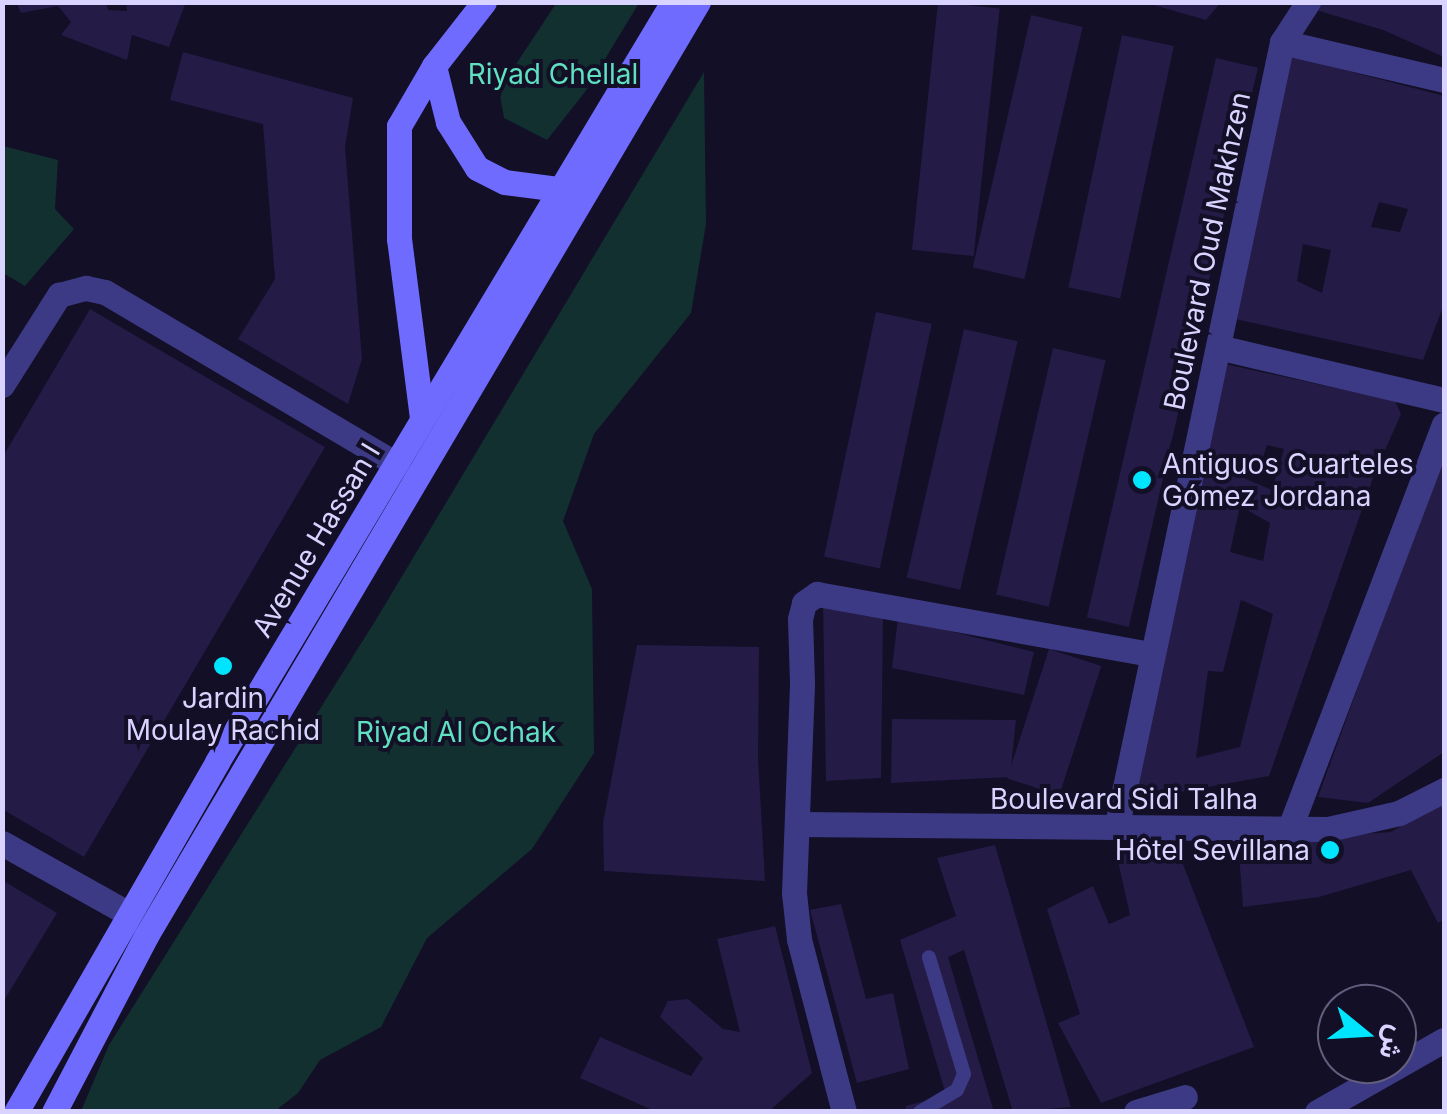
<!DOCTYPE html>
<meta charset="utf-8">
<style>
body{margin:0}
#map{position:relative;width:1447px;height:1114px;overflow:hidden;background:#130f26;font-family:Inter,Vazirmatn,sans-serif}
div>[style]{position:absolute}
.green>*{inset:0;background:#12302f}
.building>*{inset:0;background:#241b47;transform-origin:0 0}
.lane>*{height:14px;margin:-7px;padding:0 7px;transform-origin:7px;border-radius:7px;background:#3d3a85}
.street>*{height:25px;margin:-12.5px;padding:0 12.5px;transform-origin:12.5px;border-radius:12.5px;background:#3d3a85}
.secondary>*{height:25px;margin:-12.5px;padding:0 12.5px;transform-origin:12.5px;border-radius:12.5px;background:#6f6bff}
.dots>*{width:28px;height:28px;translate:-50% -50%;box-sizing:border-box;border:5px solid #130f26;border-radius:50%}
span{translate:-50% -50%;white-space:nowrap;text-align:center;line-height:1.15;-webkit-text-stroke:8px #130f26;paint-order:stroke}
.park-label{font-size:28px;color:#5fe0c0}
.street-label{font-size:28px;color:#d9d4ff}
.poi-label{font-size:28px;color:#d9d4ff}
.left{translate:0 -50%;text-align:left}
.right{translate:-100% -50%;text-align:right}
.frame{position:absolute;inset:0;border:5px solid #d9d4ff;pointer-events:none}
.north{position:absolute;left:1317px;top:984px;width:100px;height:100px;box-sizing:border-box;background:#130f26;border:2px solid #625e7d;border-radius:50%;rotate:108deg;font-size:28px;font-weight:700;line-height:40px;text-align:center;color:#d9d4ff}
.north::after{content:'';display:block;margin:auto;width:35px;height:45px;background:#00e5ff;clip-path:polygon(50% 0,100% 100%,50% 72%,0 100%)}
</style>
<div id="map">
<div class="green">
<i style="clip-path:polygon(557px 2px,639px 3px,585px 92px,547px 140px,504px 118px,499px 90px)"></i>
<i style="clip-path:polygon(704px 72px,706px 224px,691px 313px,594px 434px,563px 521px,592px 589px,594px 753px,532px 849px,427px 938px,381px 1027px,320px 1060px,298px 1093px,275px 1111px,81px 1111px,109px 1045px,377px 618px)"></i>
<i style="clip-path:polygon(3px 146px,58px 160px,55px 209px,74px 229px,25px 286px,3px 273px)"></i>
</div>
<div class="building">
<i style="clip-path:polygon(16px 2px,106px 2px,108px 10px,127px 11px,126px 2px,186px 2px,169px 47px,132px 35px,127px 60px,61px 35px,71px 22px,58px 6px,21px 13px)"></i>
<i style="left:938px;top:2px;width:62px;height:249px;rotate:6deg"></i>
<i style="clip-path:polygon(1143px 2px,1221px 2px,1206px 20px)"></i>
<i style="clip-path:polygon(1321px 2px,1444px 2px,1444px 57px,1383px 30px,1316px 10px)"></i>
<i style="left:1031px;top:15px;width:53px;height:259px;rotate:13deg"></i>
<i style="left:1122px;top:35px;width:53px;height:258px;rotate:12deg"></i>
<i style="clip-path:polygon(183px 52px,353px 98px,345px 147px,362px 359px,348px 404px,238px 339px,275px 279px,263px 124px,170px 100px)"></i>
<i style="clip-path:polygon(evenodd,1291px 56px,1444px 96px,1444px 304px,1423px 360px,1235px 319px,1291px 56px,1379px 202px,1408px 209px,1400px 232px,1371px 227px,1379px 202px,1291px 56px,1303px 244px,1331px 250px,1322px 293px,1297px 281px,1303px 244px)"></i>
<i style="left:1216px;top:58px;width:43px;height:574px;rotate:13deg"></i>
<i style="clip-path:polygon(90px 309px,325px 447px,84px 857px,2px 809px,2px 458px)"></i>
<i style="left:876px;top:312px;width:57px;height:250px;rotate:12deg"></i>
<i style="left:964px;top:329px;width:55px;height:255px;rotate:13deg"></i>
<i style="left:1053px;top:348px;width:54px;height:253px;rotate:13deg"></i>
<i style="clip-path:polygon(evenodd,1220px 363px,1395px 401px,1401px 414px,1374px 475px,1269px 776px,1152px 797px,1136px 787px,1220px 363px,1267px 445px,1284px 449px,1272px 490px,1232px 473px,1236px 462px,1260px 466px,1267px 445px,1220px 363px,1240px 506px,1270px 523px,1263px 561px,1230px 552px,1240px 506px,1220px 363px,1241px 600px,1273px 614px,1240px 747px,1196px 758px,1208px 671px,1223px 672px,1241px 600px)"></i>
<i style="clip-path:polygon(1444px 451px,1444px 752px,1368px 803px,1318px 797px)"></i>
<i style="clip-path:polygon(823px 601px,883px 617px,881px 778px,826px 781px)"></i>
<i style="clip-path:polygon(898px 618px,1034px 652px,1024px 695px,892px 668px)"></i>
<i style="clip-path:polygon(637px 645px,759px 647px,758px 758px,765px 881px,604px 871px,603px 823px)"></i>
<i style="left:1049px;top:649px;width:55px;height:136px;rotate:18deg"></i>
<i style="clip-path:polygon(892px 719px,1016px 720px,1010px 777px,891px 783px)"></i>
<i style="clip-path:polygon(1444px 801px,1444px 919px,1438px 923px,1411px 870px,1319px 897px,1243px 907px,1238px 842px,1391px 832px)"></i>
<i style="clip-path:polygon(995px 845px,1071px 1107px,1013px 1112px,964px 950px,948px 957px,994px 1112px,906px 1112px,906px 1106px,946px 1095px,900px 940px,956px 916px,937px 858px)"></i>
<i style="clip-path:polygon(1177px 849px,1254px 1047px,1101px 1103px,1058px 1023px,1080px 1014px,1047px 909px,1093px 886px,1109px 924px,1130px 915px,1116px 852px)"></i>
<i style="clip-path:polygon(2px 880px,57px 913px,2px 1004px)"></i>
<i style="clip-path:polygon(841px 904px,866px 999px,893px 993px,909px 1069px,857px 1083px,810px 910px)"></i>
<i style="clip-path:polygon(775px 926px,812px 1073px,768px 1112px,657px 1112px,580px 1078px,600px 1037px,691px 1076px,703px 1058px,660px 1017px,668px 1001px,688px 999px,723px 1029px,740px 1032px,717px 939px)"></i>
</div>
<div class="lane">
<i style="left:920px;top:1112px;width:43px;rotate:-30.7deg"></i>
<i style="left:957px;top:1090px;width:17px;rotate:-66deg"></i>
<i style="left:964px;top:1074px;width:122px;rotate:-106.7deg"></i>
</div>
<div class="street">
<i style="left:1282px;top:42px;width:166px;rotate:13.2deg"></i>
<i style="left:1218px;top:347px;width:232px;rotate:13.2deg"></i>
<i style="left:2px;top:385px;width:107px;rotate:-57.7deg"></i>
<i style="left:59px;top:295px;width:28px;rotate:-15deg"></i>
<i style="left:86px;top:288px;width:19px;rotate:12deg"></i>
<i style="left:105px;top:292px;width:339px;rotate:30.6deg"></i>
<i style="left:797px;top:824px;width:531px;rotate:0.54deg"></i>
<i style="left:1328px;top:829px;width:73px;rotate:-12.7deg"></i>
<i style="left:1399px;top:813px;width:51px;rotate:-27.1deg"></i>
<i style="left:1117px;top:825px;width:800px;rotate:-78.1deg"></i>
<i style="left:1282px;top:42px;width:48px;rotate:-57deg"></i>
<i style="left:1289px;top:830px;width:434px;rotate:-69.1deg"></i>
<i style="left:2px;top:843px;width:145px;rotate:29.2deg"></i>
<i style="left:844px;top:1112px;width:179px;rotate:-104.6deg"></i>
<i style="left:799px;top:939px;width:46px;rotate:-96.2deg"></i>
<i style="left:794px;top:893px;width:211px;rotate:-87.8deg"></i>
<i style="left:802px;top:682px;width:63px;rotate:-91.8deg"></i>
<i style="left:800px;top:619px;width:16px;rotate:-76deg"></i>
<i style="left:804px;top:603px;width:16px;rotate:-35deg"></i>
<i style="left:817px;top:594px;width:340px;rotate:10.2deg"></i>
<i style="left:1136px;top:1112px;width:51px;rotate:-17deg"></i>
<i style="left:1317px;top:1112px;width:146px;rotate:-29.6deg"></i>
</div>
<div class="secondary">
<i style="left:434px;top:66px;width:58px;rotate:76deg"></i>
<i style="left:448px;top:122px;width:54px;rotate:57.8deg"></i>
<i style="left:477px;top:168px;width:31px;rotate:27deg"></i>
<i style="left:505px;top:182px;width:53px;rotate:7.5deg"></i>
<i style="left:422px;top:418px;width:180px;rotate:-97.3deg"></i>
<i style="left:399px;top:239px;width:113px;rotate:-90deg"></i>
<i style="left:399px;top:126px;width:69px;rotate:-59.7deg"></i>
<i style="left:434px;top:66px;width:81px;rotate:-52deg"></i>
<i style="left:16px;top:1112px;width:404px;rotate:-60.1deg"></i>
<i style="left:217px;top:762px;width:886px;rotate:-59.04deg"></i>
<i style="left:54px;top:1112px;width:199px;rotate:-62.4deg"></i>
<i style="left:146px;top:936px;width:1085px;rotate:-59.42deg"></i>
</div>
<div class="dots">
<i style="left:1142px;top:480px;background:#00e5ff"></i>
<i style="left:223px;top:666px;background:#00e5ff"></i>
<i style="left:1330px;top:850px;background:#00e5ff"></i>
</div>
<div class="park-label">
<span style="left:553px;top:74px">Riyad Chellal</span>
<span style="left:456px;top:732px">Riyad Al Ochak</span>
</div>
<div class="street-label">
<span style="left:1207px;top:251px;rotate:-78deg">Boulevard Oud Makhzen</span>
<span style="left:316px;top:540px;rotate:-59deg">Avenue Hassan I</span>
<span style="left:1124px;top:799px">Boulevard Sidi Talha</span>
</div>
<div class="poi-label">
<span class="left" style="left:1162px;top:480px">Antiguos Cuarteles<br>Gómez Jordana</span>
<span style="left:223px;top:714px">Jardin<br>Moulay Rachid</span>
<span class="right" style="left:1310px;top:850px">Hôtel Sevillana</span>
</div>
<div class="frame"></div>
<div class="north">ش</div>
</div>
